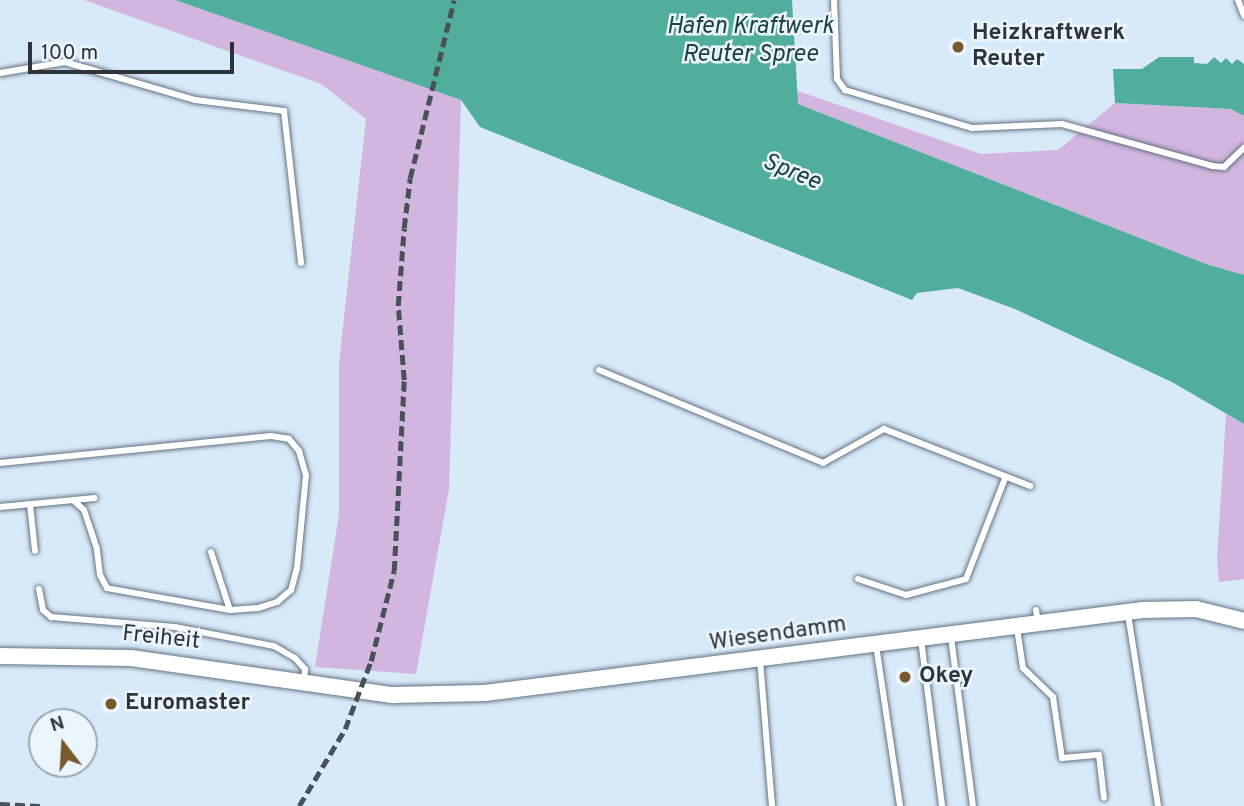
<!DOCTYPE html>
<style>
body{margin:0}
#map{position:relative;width:1244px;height:806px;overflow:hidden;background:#d8e9f8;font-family:Overpass,sans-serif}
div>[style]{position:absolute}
.green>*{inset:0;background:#d3b6e0}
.water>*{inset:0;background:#51ad9c}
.roads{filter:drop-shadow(0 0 2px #657381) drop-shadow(0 0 2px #657381)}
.lane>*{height:6px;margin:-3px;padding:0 3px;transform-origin:3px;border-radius:3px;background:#fff}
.secondary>*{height:16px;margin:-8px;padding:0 8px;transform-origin:8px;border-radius:8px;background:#fff}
.rail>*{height:4.5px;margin-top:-2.25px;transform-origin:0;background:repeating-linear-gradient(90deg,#495158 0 10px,transparent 0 15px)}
.dots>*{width:19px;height:19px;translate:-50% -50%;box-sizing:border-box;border:4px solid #ebf5fe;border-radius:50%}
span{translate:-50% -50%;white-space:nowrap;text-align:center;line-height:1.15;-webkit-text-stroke:5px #ebf5fe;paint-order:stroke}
.poi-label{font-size:23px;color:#2e343a;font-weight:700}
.left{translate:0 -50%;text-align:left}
.street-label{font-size:23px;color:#2e343a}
.water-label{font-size:24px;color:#1a443c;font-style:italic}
.north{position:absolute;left:28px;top:708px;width:70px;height:70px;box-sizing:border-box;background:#ebf5fe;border:2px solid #9fa8b0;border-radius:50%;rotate:343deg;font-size:19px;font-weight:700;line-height:28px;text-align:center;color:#2e343a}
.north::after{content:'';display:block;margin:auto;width:24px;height:32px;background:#765a2d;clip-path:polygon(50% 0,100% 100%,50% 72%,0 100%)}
.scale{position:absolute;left:28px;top:42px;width:206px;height:32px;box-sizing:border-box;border:4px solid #2e343a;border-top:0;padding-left:9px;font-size:21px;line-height:24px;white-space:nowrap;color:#2e343a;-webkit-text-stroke:5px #ebf5fe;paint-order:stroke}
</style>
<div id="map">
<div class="green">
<i style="clip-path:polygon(84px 0,175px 0,461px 100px,449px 489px,416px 674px,315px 667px,339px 514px,339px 363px,366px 119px,321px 84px)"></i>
<i style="clip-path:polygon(795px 90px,981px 154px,1058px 150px,1115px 103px,1231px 109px,1244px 116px,1244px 275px,1206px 264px,798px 104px)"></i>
<i style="clip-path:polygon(1226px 414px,1244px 424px,1244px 579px,1219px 582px,1217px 560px)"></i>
</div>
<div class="water">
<i style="clip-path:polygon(175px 0,792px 0,798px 104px,1206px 264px,1244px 275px,1244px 424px,1172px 382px,1015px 309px,958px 288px,917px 293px,912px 300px,480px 127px,461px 100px)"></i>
<i style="clip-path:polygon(1159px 57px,1194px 57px,1194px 63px,1207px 64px,1214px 57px,1221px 63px,1226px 58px,1232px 64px,1237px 59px,1244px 64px,1244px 116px,1231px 109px,1115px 103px,1113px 69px,1142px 69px)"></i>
</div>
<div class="roads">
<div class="lane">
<i style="left:834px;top:0;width:79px;rotate:87.8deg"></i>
<i style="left:837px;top:79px;width:14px;rotate:54deg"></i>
<i style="left:845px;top:90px;width:133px;rotate:16.7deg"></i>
<i style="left:972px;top:128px;width:90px;rotate:-2.5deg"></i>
<i style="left:1062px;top:124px;width:156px;rotate:15.6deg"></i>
<i style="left:1212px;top:166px;width:12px;rotate:5deg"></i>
<i style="left:1224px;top:167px;width:28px;rotate:-44deg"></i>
<i style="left:1238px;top:0;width:17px;rotate:69deg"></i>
<i style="left:0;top:73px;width:66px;rotate:-9.6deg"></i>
<i style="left:65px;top:62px;width:135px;rotate:16.3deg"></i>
<i style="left:195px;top:100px;width:90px;rotate:7deg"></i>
<i style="left:284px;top:111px;width:153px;rotate:83.6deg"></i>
<i style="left:599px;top:370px;width:243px;rotate:22.5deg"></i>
<i style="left:823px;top:463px;width:70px;rotate:-29.1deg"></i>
<i style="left:884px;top:429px;width:157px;rotate:21.3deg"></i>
<i style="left:0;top:463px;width:272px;rotate:-5.7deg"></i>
<i style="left:271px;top:436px;width:18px;rotate:9deg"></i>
<i style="left:289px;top:439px;width:16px;rotate:50deg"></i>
<i style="left:299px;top:451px;width:25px;rotate:74deg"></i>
<i style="left:306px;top:475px;width:93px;rotate:95.5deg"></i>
<i style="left:297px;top:568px;width:23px;rotate:105deg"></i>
<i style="left:291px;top:590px;width:18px;rotate:139deg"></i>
<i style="left:277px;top:602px;width:20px;rotate:162deg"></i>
<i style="left:258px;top:608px;width:28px;rotate:176deg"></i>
<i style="left:230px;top:610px;width:125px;rotate:-169.9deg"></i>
<i style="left:107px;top:588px;width:15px;rotate:-118deg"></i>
<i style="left:100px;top:575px;width:26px;rotate:-97deg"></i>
<i style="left:97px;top:549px;width:41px;rotate:-108.4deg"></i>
<i style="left:84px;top:510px;width:15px;rotate:-138deg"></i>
<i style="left:30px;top:504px;width:47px;rotate:83.9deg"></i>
<i style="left:0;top:507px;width:95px;rotate:-5.4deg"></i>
<i style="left:211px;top:552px;width:61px;rotate:71.9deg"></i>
<i style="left:858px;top:579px;width:51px;rotate:18.4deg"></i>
<i style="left:906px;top:595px;width:62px;rotate:-14.9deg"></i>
<i style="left:966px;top:579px;width:110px;rotate:-68.8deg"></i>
<i style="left:39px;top:589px;width:21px;rotate:79deg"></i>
<i style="left:43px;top:610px;width:11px;rotate:41deg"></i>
<i style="left:51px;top:617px;width:124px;rotate:4.6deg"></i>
<i style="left:175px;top:627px;width:101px;rotate:10.9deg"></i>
<i style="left:274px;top:646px;width:24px;rotate:30deg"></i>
<i style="left:295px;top:658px;width:15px;rotate:48deg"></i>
<i style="left:305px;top:669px;width:13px;rotate:94deg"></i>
<i style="left:1036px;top:610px;width:12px;rotate:81deg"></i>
<i style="left:1128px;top:614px;width:194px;rotate:81.1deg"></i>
<i style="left:1017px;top:628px;width:40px;rotate:81.5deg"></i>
<i style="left:1023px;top:668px;width:42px;rotate:44deg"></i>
<i style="left:1053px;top:697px;width:62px;rotate:81.6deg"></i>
<i style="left:1062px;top:758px;width:37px;rotate:-5deg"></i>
<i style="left:1099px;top:755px;width:43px;rotate:83.4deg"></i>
<i style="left:951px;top:637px;width:170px;rotate:82.6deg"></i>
<i style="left:921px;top:639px;width:168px;rotate:82.8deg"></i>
<i style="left:876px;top:645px;width:163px;rotate:81.5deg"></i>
<i style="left:760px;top:660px;width:146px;rotate:85.3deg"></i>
</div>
<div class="secondary">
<i style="left:0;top:656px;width:131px;rotate:0.9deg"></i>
<i style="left:131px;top:658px;width:264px;rotate:8.1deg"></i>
<i style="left:392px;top:695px;width:93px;rotate:-1.2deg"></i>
<i style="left:485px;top:693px;width:663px;rotate:-7.19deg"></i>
<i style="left:1143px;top:610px;width:53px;rotate:-1.1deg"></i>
<i style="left:1196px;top:609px;width:49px;rotate:14deg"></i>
</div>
</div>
<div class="rail">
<i style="left:0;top:804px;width:40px;rotate:2.9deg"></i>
<i style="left:299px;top:806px;width:90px;rotate:-59.1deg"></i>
<i style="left:345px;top:729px;width:73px;rotate:-69.1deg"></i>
<i style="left:371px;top:661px;width:93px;rotate:-75.7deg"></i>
<i style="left:394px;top:571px;width:191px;rotate:-87deg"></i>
<i style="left:404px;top:380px;width:74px;rotate:-94.6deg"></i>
<i style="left:398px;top:306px;width:78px;rotate:-85.6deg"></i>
<i style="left:404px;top:228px;width:50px;rotate:-83.2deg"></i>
<i style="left:410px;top:178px;width:183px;rotate:-76.1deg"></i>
</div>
<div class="dots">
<i style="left:958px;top:47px;background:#765a2d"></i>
<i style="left:905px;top:677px;background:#765a2d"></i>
<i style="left:111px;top:704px;background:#765a2d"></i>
</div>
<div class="poi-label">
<span class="left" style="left:972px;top:47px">Heizkraftwerk<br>Reuter</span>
<span class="left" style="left:919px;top:677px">Okey</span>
<span class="left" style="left:125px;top:704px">Euromaster</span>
</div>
<div class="street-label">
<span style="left:778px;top:635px;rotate:-8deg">Wiesendamm</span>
<span style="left:161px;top:639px;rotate:6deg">Freiheit</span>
</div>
<div class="water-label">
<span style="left:750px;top:42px">Hafen Kraftwerk<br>Reuter Spree</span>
<span style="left:791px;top:173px;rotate:22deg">Spree</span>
</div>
<div class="north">N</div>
<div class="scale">100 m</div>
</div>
